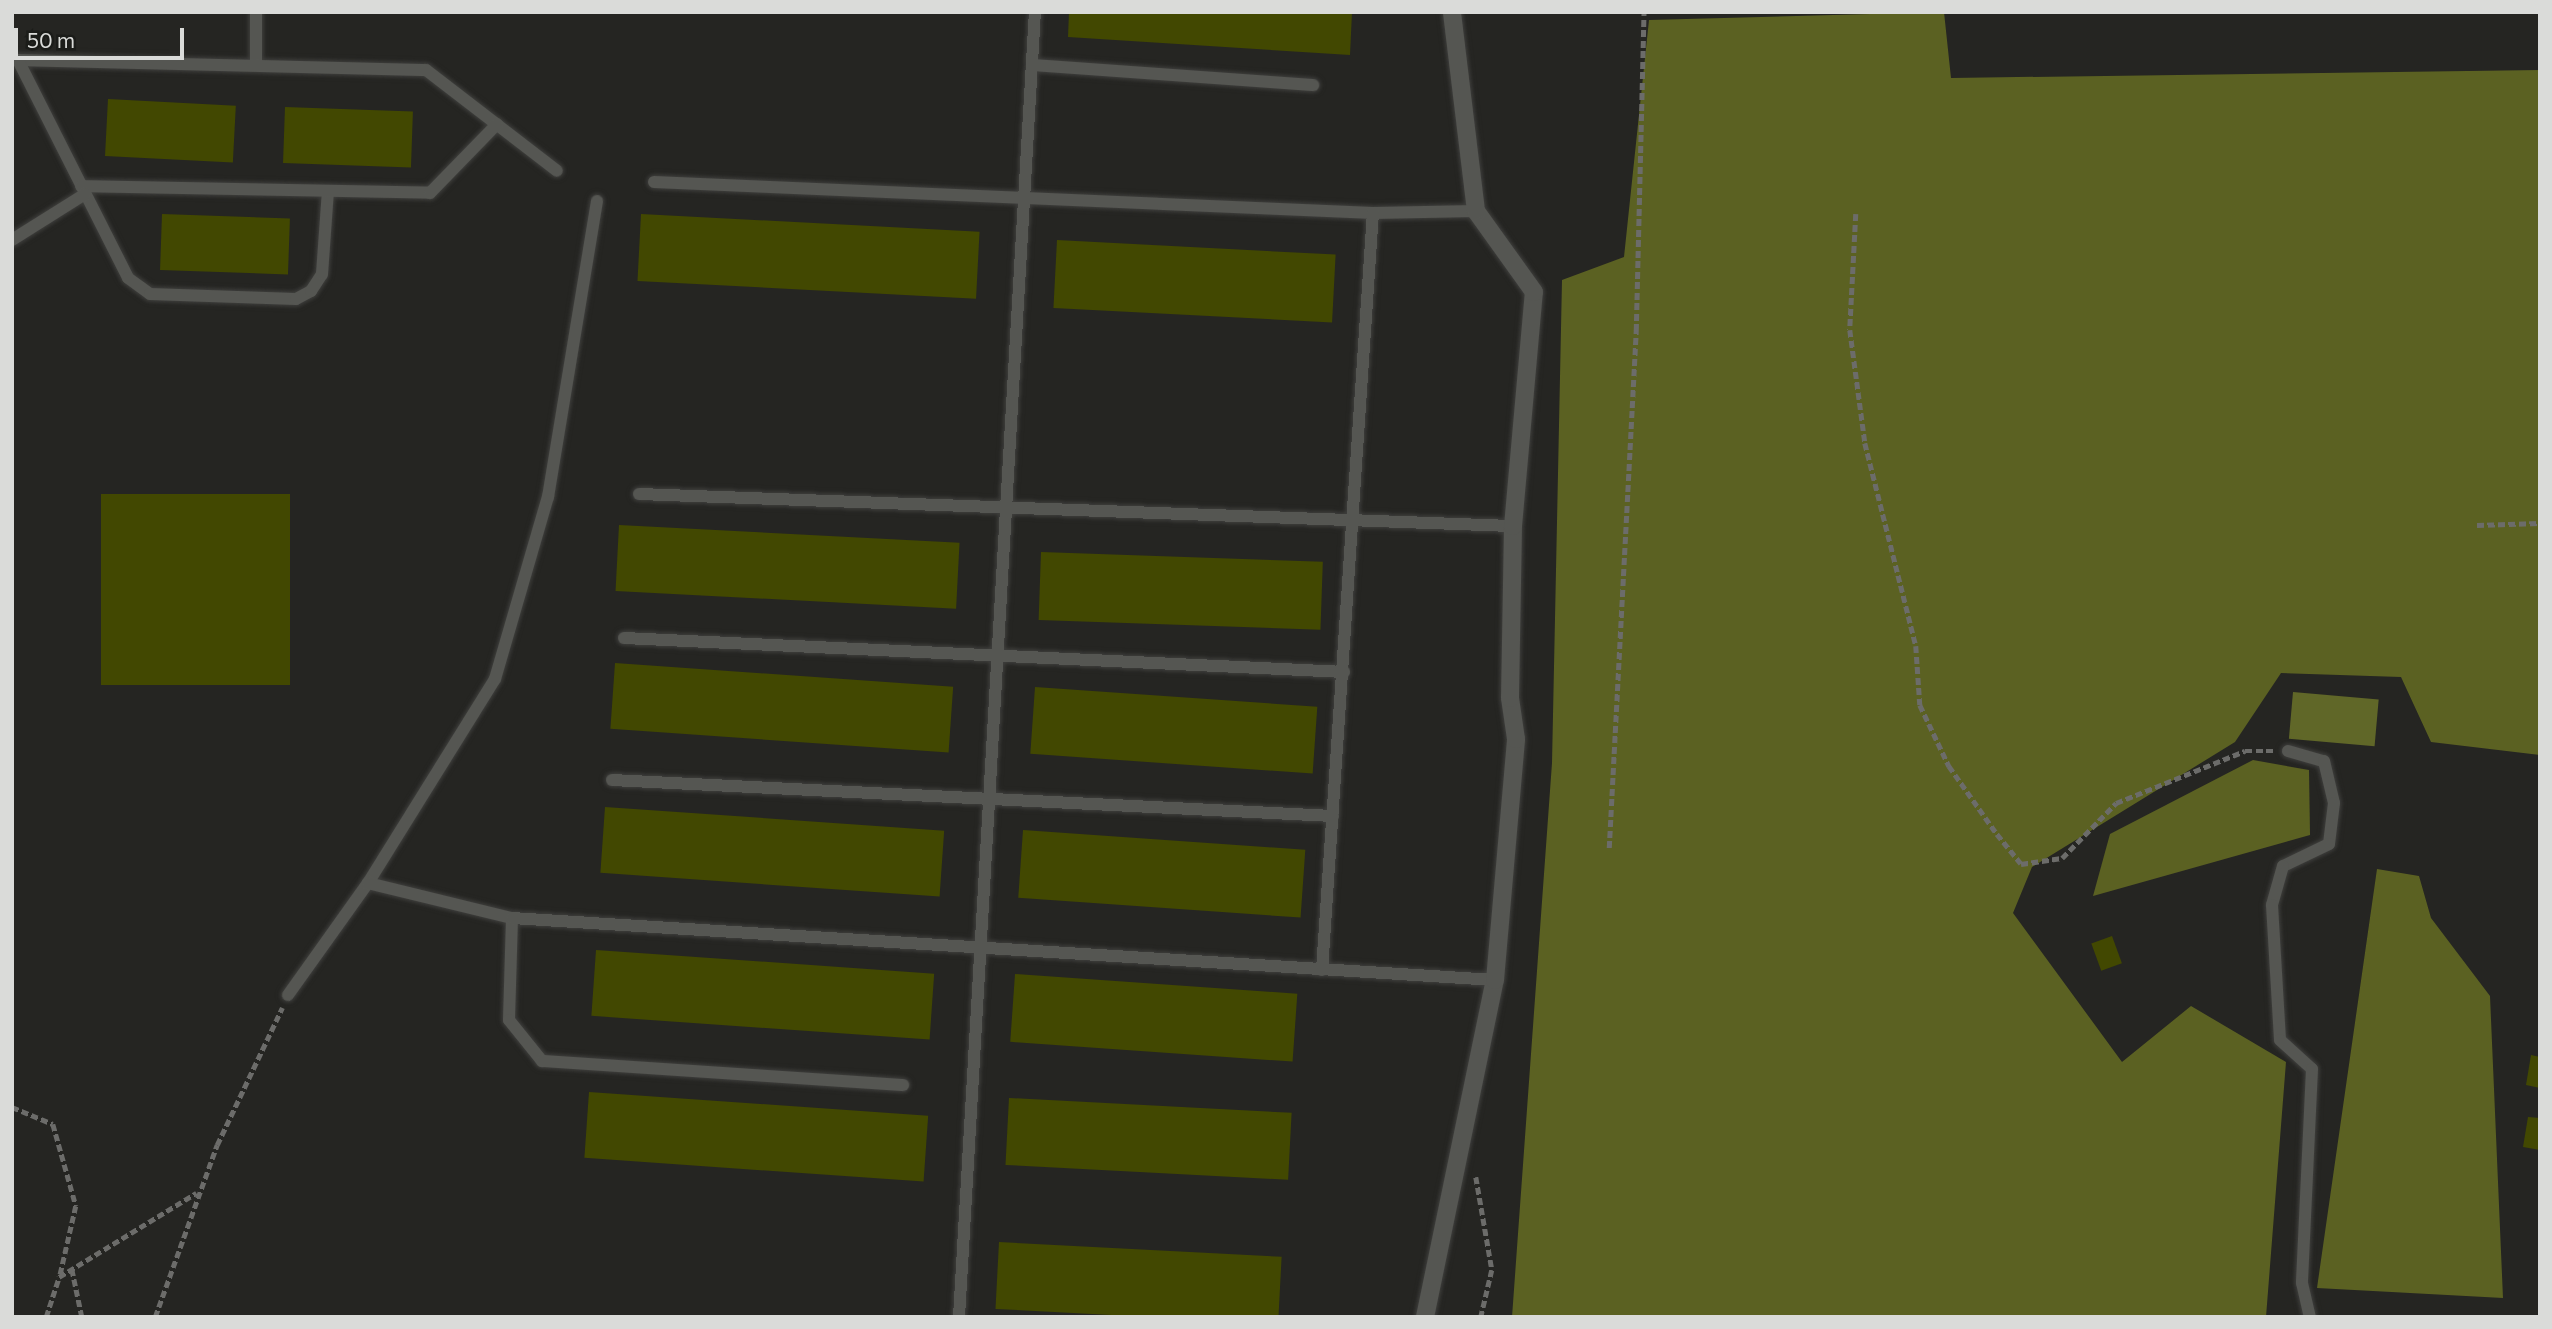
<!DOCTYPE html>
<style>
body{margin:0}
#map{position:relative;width:2552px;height:1329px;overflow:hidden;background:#252522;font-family:Commissioner,sans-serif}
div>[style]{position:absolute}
.forest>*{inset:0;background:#5b6122}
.water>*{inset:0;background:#606728;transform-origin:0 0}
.building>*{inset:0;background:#424801;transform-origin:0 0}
.path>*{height:4.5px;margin-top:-2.25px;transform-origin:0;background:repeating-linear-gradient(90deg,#6c6c6a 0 7px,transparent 0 10.5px)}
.roads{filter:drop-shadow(0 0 2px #3f3f3d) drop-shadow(0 0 2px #3f3f3d)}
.service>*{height:12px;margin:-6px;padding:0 6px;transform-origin:6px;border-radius:6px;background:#555652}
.tertiary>*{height:18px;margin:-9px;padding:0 9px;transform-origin:9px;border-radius:9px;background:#555652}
span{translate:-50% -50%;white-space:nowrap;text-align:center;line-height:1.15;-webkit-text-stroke:5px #1b1c19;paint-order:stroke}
.frame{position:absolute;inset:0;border:14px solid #dadbd9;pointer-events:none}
.scale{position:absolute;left:14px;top:28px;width:170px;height:32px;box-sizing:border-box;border:4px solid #dadbd9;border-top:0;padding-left:9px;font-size:21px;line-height:24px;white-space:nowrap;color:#dadbd9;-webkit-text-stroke:5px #1b1c19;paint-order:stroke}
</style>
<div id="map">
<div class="forest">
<i style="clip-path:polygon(1944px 12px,1951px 78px,2540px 70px,2540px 755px,2431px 742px,2401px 677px,2281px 673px,2235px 742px,2032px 867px,2013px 913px,2122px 1062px,2191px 1006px,2286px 1062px,2266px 1317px,1512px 1317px,1552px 763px,1562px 280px,1624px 257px,1649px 20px)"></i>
<i style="clip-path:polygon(2253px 760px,2309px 770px,2310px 835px,2093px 896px,2110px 834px)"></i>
<i style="clip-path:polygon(2377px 869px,2419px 876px,2431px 918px,2490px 996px,2503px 1298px,2317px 1288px)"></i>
</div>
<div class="water">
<i style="left:2293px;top:692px;width:86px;height:47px;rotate:5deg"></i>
</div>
<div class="building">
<i style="clip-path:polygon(1069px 12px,1352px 12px,1350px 55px,1068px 37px)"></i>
<i style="left:108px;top:99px;width:128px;height:57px;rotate:3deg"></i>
<i style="left:285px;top:107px;width:128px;height:56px;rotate:2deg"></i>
<i style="left:162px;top:214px;width:128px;height:56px;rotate:2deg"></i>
<i style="left:641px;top:214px;width:339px;height:67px;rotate:3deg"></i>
<i style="left:1057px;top:240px;width:279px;height:68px;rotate:3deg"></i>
<i style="left:101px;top:494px;width:189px;height:191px"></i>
<i style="left:619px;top:525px;width:341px;height:66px;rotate:3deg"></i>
<i style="left:1041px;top:552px;width:282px;height:68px;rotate:2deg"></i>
<i style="left:615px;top:663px;width:339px;height:66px;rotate:4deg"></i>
<i style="left:1035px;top:687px;width:283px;height:67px;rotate:4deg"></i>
<i style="left:605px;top:807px;width:340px;height:66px;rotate:4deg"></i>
<i style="left:1023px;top:830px;width:283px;height:68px;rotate:4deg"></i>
<i style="left:2112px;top:936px;width:29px;height:22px;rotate:70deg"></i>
<i style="left:596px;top:950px;width:339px;height:66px;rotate:4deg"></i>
<i style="left:1015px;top:974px;width:283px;height:68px;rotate:4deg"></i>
<i style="clip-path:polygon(2531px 1055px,2540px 1057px,2540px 1088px,2526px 1085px)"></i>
<i style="left:589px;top:1092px;width:340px;height:66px;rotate:4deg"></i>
<i style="left:1009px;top:1098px;width:283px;height:67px;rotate:3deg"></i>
<i style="clip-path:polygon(2528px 1117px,2540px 1118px,2540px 1150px,2523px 1147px)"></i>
<i style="left:999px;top:1242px;width:283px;height:67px;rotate:3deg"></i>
</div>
<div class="path">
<i style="left:1856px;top:214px;width:116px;rotate:93deg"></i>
<i style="left:1850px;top:330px;width:114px;rotate:82.4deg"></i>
<i style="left:1865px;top:443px;width:209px;rotate:75.9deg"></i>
<i style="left:1916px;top:646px;width:59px;rotate:86.1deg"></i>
<i style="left:1920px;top:705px;width:68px;rotate:64.6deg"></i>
<i style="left:1949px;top:766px;width:83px;rotate:54.8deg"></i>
<i style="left:1997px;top:834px;width:38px;rotate:51deg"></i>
<i style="left:2021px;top:864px;width:41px;rotate:-8.3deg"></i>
<i style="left:2062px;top:858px;width:77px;rotate:-45.5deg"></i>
<i style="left:2116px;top:803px;width:139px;rotate:-22deg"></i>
<i style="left:2245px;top:751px;width:28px"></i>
<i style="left:2477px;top:525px;width:63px;rotate:-1.8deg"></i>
<i style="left:1609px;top:848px;width:518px;rotate:-87.01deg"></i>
<i style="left:1636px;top:331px;width:319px;rotate:-88.6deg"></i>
<i style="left:12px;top:1107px;width:44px;rotate:22.5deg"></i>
<i style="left:53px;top:1124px;width:85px;rotate:74.3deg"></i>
<i style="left:76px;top:1206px;width:72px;rotate:102.9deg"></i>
<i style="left:1476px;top:1177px;width:94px;rotate:80.2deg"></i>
<i style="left:1492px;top:1270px;width:48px;rotate:103.2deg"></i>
<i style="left:72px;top:1269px;width:49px;rotate:78.2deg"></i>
<i style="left:46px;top:1317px;width:42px;rotate:-72deg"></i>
<i style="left:59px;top:1277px;width:161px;rotate:-31.5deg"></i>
<i style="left:155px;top:1317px;width:183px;rotate:-70.2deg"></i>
<i style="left:217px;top:1145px;width:152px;rotate:-64.6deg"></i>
</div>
<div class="roads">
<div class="service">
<i style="left:256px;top:12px;width:53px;rotate:90deg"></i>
<i style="left:12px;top:60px;width:414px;rotate:1.4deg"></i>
<i style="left:426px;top:70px;width:165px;rotate:37.6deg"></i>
<i style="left:18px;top:60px;width:244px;rotate:63.2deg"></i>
<i style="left:128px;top:278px;width:27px;rotate:36deg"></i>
<i style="left:150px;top:294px;width:146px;rotate:2deg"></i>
<i style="left:296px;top:299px;width:17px;rotate:-28deg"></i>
<i style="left:311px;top:291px;width:20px;rotate:-57deg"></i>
<i style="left:322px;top:274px;width:83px;rotate:-85.9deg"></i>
<i style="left:1032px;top:65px;width:282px;rotate:4.1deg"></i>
<i style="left:654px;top:182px;width:720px;rotate:2.47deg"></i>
<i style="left:1373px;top:213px;width:103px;rotate:-1.1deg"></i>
<i style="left:81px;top:186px;width:349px;rotate:1.1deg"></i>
<i style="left:430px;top:193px;width:96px;rotate:-45.8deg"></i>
<i style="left:12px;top:240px;width:86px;rotate:-32.2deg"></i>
<i style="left:639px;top:494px;width:875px;rotate:2.1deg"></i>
<i style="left:624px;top:638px;width:721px;rotate:2.7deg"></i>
<i style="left:2288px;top:751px;width:37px;rotate:16deg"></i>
<i style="left:2324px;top:761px;width:43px;rotate:76.6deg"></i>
<i style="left:2334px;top:803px;width:41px;rotate:97deg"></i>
<i style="left:2329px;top:844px;width:51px;rotate:154.4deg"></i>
<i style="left:2283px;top:866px;width:41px;rotate:105.8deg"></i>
<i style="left:2272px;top:905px;width:135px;rotate:86.6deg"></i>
<i style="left:2280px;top:1040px;width:43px;rotate:42.2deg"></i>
<i style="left:2312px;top:1069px;width:214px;rotate:92.7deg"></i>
<i style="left:2302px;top:1283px;width:35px;rotate:77deg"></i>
<i style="left:612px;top:780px;width:722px;rotate:2.86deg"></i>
<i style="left:368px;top:883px;width:240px;rotate:-58.1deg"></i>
<i style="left:495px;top:679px;width:190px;rotate:-73.8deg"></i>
<i style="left:548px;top:497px;width:300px;rotate:-80.6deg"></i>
<i style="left:512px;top:918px;width:102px;rotate:91.7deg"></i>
<i style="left:509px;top:1020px;width:53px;rotate:51.2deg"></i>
<i style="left:542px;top:1061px;width:362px;rotate:3.8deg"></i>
<i style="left:1322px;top:970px;width:759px;rotate:-86.15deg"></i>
<i style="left:288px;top:995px;width:138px;rotate:-54.5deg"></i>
<i style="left:368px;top:883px;width:148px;rotate:13.7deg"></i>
<i style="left:512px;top:918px;width:985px;rotate:3.61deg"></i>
<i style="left:959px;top:1317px;width:1307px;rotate:-86.67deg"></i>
</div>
<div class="tertiary">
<i style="left:1425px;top:1317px;width:344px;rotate:-78.3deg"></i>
<i style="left:1495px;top:980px;width:242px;rotate:-85deg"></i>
<i style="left:1516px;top:739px;width:41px;rotate:-98.3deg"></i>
<i style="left:1510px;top:698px;width:172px;rotate:-89deg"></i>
<i style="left:1513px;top:526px;width:235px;rotate:-84.9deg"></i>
<i style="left:1534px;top:292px;width:100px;rotate:-125.6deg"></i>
<i style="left:1476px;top:211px;width:200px;rotate:-96.9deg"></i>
</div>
</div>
<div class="frame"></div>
<div class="scale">50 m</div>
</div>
